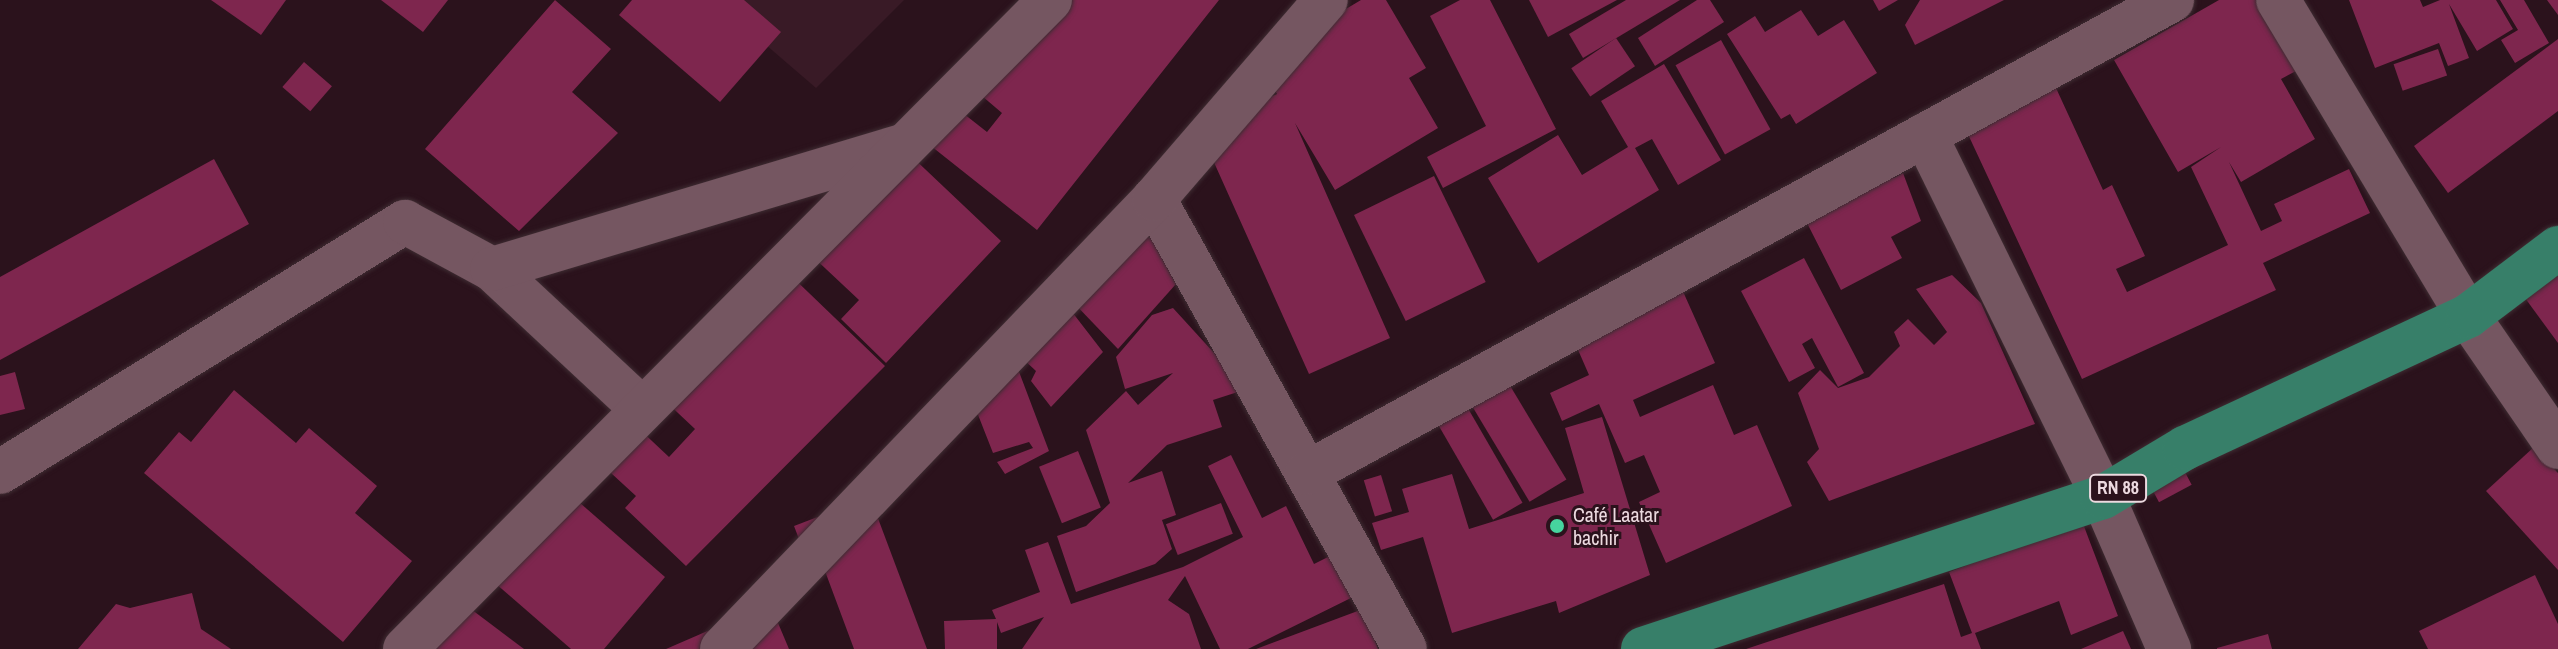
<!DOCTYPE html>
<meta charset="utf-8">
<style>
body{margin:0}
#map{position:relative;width:2558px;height:649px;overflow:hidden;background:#2b121c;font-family:"Archivo Narrow",sans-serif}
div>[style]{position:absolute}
.built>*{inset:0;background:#391a26}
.building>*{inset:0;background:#7e264e;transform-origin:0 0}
.roads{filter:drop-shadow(0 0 2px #3e2c32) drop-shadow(0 0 2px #3e2c32)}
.minor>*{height:44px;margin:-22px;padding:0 22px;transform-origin:22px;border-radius:22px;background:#755661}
.tertiary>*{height:44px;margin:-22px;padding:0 22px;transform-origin:22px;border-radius:22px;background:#755661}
.primary>*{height:44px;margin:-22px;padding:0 22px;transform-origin:22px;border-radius:22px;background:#377f69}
.dots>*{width:22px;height:22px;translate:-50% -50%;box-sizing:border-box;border:4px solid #2b121c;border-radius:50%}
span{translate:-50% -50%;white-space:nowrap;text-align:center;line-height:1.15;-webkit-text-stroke:6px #2b121c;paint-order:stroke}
.shield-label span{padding:2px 6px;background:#2b121c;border:2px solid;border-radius:6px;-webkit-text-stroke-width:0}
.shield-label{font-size:18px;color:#eddae0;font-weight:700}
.poi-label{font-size:20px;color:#eddae0}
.left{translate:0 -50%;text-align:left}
</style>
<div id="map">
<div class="built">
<i style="clip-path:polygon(714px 0,904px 0,816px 88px)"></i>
</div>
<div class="building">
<i style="clip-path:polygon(211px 0,286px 0,261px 35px)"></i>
<i style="clip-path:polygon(381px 0,448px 0,423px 32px)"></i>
<i style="clip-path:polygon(555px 0,611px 49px,572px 92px,618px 133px,519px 231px,425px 149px)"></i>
<i style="clip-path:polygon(632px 0,744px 0,781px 32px,720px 102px,619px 15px)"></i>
<i style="clip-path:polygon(1051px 0,1219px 0,1037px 230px,931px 146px,959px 110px,987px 132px,1002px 113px,982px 96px)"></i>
<i style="clip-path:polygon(1361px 0,1386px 0,1426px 68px,1409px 78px,1438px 128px,1335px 190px,1295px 123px,1390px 338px,1309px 374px,1199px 129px,1277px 94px,1258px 61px)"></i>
<i style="clip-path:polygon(1460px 0,1490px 0,1556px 129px,1443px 188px,1427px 157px,1486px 126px,1430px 16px)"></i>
<i style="clip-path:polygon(1529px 0,1617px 0,1548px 37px)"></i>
<i style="clip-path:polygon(1626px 0,1680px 0,1583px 58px,1569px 34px)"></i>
<i style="clip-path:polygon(1697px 0,1710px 0,1724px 22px,1655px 66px,1638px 38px)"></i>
<i style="clip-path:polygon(1873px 0,1898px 0,1879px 11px)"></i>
<i style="clip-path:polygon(1920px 0,2004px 0,1915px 45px,1905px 25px)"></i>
<i style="clip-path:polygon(2219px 0,2256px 0,2296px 71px,2281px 79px,2315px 139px,2241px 182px,2229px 162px,2261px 231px,2282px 221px,2274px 204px,2349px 169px,2370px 213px,2263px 263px,2276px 290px,2082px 379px,1966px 130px,2056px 88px,2103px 190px,2112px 185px,2145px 256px,2116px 269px,2127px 292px,2228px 245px,2191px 167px,2221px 147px,2178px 172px,2114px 60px)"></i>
<i style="clip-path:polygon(2349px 0,2420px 0,2423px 7px,2440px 0,2496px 0,2513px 29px,2477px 51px,2449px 4px,2469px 58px,2448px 66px,2439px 43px,2375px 68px)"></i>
<i style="clip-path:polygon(2500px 0,2524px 0,2549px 43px,2515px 63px,2501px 40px,2518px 30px)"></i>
<i style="clip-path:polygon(2547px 0,2558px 0,2558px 15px)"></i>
<i style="clip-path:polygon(1801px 10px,1818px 36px,1844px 20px,1877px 73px,1796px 124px,1790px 114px,1781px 119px,1727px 34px,1755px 16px,1765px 32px)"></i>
<i style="left:1616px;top:38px;width:34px;height:54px;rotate:56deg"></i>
<i style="clip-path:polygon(2558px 39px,2558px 111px,2448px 193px,2414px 146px)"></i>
<i style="left:1721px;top:40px;width:102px;height:52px;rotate:61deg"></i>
<i style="left:2438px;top:49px;width:28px;height:47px;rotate:71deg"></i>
<i style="left:304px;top:62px;width:37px;height:33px;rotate:41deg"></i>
<i style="clip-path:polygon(1664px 64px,1721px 160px,1678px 185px,1652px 139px,1635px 148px,1659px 190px,1538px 263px,1488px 178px,1558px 135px,1582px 175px,1628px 147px,1601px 101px)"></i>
<i style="clip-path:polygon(907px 152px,1001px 241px,886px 363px,841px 319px,859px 300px,810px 254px)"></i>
<i style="clip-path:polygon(214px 159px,249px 224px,0 360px,0 277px)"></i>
<i style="clip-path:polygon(1888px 167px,1894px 178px,1903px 173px,1921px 221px,1891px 237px,1902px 258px,1841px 290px,1806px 221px)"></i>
<i style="left:1434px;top:176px;width:118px;height:89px;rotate:64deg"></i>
<i style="clip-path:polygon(1144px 225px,1176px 284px,1118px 349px,1071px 300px)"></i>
<i style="clip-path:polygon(2558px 233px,2558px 343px,2506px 272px)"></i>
<i style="clip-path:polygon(1804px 258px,1864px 373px,1838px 387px,1812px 338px,1802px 344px,1815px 368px,1789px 382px,1741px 291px)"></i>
<i style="clip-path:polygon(783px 268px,885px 366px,686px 566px,625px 508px,636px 496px,599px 462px,635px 425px,669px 457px,695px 429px,661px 397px)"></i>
<i style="clip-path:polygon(1952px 275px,1981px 303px,2035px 424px,1829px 501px,1807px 462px,1819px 449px,1798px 393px,1820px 370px,1838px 388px,1869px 377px,1900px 346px,1894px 332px,1908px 319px,1934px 345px,1947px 332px,1916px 289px)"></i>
<i style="clip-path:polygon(1681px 287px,1715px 363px,1633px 400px,1640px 417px,1713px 385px,1734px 435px,1757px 425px,1792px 506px,1666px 563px,1639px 502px,1660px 492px,1644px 455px,1625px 463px,1599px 404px,1562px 421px,1550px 393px,1589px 375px,1572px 336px)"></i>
<i style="clip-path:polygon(1069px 308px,1103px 352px,1051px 407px,1031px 381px,1036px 371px,1021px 357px)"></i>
<i style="clip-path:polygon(1173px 308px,1247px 389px,1213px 400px,1222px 427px,1167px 445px,1128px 483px,1162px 471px,1176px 515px,1162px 520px,1172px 549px,1155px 564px,1076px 592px,1057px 536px,1086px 526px,1110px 503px,1086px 430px,1126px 391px,1138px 405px,1173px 373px,1125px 389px,1116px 357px,1152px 315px)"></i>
<i style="clip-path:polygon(1015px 361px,1049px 451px,1005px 474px,997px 462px,1033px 448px,1029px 442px,993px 453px,973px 402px)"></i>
<i style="left:1500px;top:369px;width:129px;height:43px;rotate:59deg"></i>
<i style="clip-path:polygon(15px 372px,25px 409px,0 415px,0 376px)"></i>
<i style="clip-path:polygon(234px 390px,296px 443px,309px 428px,377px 486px,355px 513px,412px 561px,343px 642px,144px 473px,179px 432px,191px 442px)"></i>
<i style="left:1462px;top:398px;width:121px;height:34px;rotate:60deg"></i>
<i style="clip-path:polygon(1602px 417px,1650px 575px,1559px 613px,1556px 601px,1452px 633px,1423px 537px,1381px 550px,1372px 523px,1409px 512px,1402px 489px,1452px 474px,1469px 529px,1584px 493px,1565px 428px)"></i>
<i style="clip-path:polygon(2534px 447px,2558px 473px,2558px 570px,2486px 491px)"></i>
<i style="left:1078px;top:451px;width:61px;height:42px;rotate:68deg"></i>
<i style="clip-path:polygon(1231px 455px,1262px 518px,1286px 506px,1314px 564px,1336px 553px,1357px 595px,1248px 649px,1220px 649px,1185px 576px,1168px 600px,1189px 614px,1201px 649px,1022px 649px,1044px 617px,1001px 633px,997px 622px,997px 649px,945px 649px,944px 621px,996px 619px,992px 610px,1040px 592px,1025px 550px,1048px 542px,1071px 604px,1183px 567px,1243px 537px,1208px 466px)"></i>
<i style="left:2179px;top:461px;width:27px;height:37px;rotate:62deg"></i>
<i style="left:1381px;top:475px;width:38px;height:18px;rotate:73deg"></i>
<i style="clip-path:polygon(564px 489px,665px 577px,604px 649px,571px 649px,488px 577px)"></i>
<i style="clip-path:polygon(870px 497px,927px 649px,854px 649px,819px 555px,802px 547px,794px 526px)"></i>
<i style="left:1221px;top:503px;width:33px;height:59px;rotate:69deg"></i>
<i style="clip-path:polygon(2082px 521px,2118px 616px,2071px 635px,2059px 601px,1975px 633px,1981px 649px,1746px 649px,1944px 584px,1961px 637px,1972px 633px,1949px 572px)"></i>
<i style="clip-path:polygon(2535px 575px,2558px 624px,2558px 649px,2428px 649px,2419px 631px)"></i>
<i style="clip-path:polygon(192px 593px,201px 629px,231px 649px,78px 649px,116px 604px,130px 608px)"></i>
<i style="clip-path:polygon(455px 597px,524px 649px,431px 649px)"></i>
<i style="clip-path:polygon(770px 604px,789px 649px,666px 649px)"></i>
<i style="clip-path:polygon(1363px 609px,1378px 649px,1256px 649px)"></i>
<i style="clip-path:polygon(2123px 631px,2131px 649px,2081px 649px)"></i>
<i style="clip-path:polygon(2268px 634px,2272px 649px,2217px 649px,2217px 648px)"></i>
</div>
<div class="roads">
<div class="minor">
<i style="left:2278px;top:0;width:369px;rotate:59deg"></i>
<i style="left:2468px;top:316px;width:159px;rotate:55.5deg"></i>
<i style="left:1925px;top:135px;width:403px;rotate:63.8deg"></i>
<i style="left:1154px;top:199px;width:515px;rotate:60.85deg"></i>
<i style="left:492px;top:269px;width:202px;rotate:43deg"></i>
<i style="left:0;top:472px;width:476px;rotate:-31.7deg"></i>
<i style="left:405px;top:222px;width:99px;rotate:28.4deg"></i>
<i style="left:492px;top:269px;width:427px;rotate:-16.7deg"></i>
<i style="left:1307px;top:473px;width:986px;rotate:-28.67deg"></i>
<i style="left:405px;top:649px;width:915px;rotate:-45.18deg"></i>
<i style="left:722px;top:649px;width:624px;rotate:-46.17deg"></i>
<i style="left:1154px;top:199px;width:263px;rotate:-49.2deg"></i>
</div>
<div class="tertiary">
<i style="left:2103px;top:497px;width:166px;rotate:66.5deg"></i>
</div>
<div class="primary">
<i style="left:1643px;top:649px;width:484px;rotate:-18.3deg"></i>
<i style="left:2103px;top:497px;width:96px;rotate:-30.9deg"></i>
<i style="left:2185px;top:448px;width:312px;rotate:-25deg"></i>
<i style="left:2468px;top:316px;width:113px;rotate:-37.1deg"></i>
</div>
</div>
<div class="dots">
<i style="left:1557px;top:526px;background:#46d49e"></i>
</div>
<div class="shield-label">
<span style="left:2118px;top:488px">RN 88</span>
</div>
<div class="poi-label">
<span class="left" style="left:1573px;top:526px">Café Laatar<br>bachir</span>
</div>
</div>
